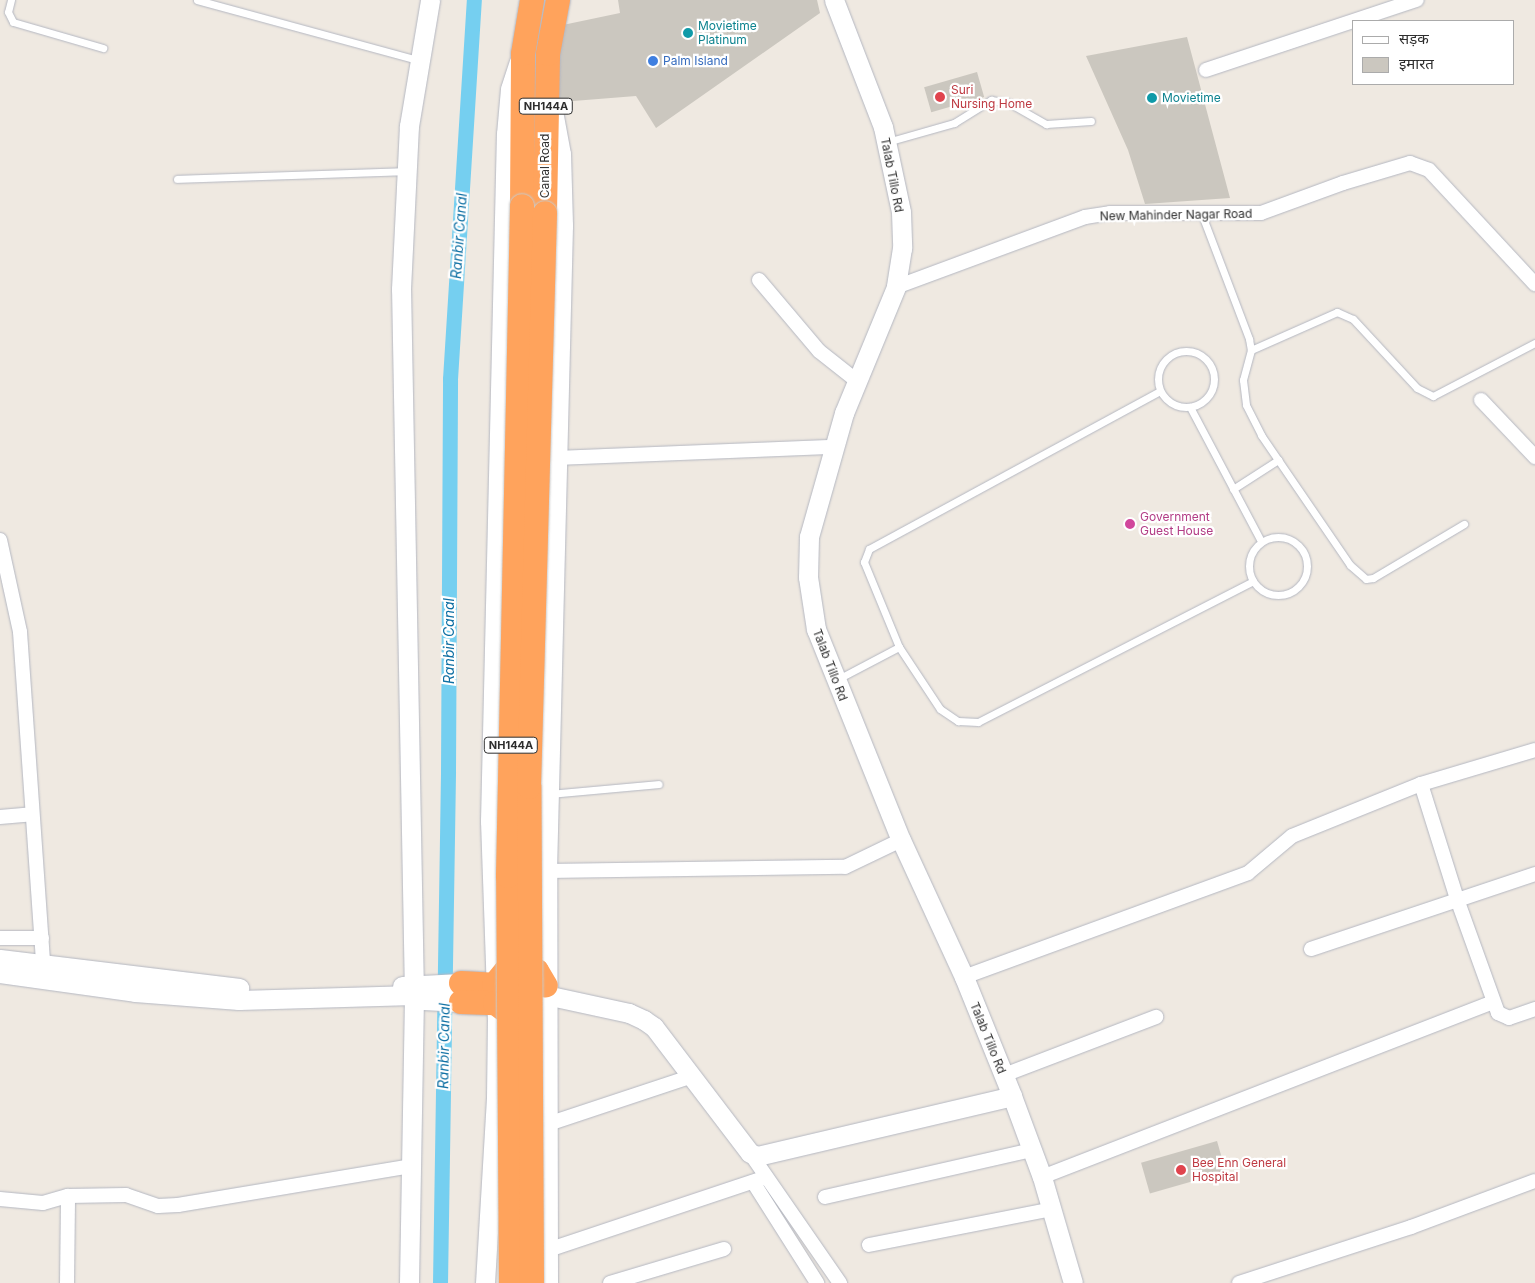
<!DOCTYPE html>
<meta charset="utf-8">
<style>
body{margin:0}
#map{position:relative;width:1535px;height:1283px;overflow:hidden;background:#efe9e1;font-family:Inter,"Noto Sans Devanagari",sans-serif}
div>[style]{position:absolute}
.canal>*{height:15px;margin:-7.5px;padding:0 7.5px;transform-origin:7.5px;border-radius:7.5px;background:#75cff0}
.building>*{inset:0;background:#cbc7bf;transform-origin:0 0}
.roads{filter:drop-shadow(0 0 1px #b4b7c1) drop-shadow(0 0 1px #b4b7c1)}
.lane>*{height:7px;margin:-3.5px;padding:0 3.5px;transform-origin:3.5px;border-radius:3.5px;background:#fff}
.lane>.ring{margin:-3.5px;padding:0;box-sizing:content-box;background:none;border:7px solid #fff;border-radius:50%}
.street>*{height:14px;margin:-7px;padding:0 7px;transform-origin:7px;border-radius:7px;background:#fff}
.secondary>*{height:19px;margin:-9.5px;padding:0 9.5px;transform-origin:9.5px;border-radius:9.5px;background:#fff}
.highway>*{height:24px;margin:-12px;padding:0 12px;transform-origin:12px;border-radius:12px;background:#ffa35c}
.bridges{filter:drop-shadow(0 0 1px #c9c9c9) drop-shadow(0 0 1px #c9c9c9)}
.highway-bridge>*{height:24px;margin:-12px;padding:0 12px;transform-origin:12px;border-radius:12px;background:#ffa35c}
.dots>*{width:14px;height:14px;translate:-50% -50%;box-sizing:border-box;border:2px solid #fff;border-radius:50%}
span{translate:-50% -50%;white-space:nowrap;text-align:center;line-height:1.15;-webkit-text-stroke:4.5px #fff;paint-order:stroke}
.shield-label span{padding:1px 4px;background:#fff;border:1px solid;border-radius:4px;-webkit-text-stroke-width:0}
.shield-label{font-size:11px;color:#2e2e2e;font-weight:700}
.culture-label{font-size:12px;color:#0d838f}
.left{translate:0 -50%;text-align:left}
.shop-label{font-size:12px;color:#366cbe}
.health-label{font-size:12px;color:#be3a42}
.street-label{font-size:12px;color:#2e2e2e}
.hotel-label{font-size:12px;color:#b23c85}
.water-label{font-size:14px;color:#0d6fa3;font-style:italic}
.legend{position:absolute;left:1352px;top:20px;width:162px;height:65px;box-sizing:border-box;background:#fff;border:1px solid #ababab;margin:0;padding:6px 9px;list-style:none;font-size:15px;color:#2e2e2e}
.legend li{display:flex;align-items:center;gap:10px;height:25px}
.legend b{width:25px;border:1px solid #ababab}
</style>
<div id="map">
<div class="canal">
<i style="left:440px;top:1283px;width:512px;rotate:-89.1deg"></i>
<i style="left:448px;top:771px;width:392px;rotate:-89.7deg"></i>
<i style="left:450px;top:379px;width:380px;rotate:-86.4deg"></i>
</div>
<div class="building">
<i style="clip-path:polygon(618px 0,817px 0,820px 13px,656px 128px,636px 96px,548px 103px,558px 26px,620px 13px)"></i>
<i style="clip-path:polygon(1187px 37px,1230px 198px,1145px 204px,1128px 150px,1086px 56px)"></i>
<i style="left:977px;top:72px;width:26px;height:55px;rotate:74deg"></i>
<i style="left:1217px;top:1141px;width:32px;height:79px;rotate:74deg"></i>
</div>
<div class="roads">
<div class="lane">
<i style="left:11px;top:0;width:12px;rotate:104deg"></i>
<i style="left:8px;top:12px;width:11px;rotate:63deg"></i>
<i style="left:13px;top:22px;width:94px;rotate:16.1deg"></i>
<i style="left:197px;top:0;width:229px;rotate:15.2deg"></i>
<i style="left:887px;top:142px;width:70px;rotate:-15.8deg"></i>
<i style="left:954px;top:123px;width:44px;rotate:-31.9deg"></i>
<i style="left:991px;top:100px;width:18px;rotate:9deg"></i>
<i style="left:1009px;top:103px;width:43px;rotate:29.6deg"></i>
<i style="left:1046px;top:124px;width:45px;rotate:-3.8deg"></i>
<i style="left:177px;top:179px;width:229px;rotate:-2deg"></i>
<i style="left:1202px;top:215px;width:133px;rotate:69.2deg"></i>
<i style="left:1249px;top:339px;width:11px;rotate:80deg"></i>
<i style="left:1251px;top:350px;width:31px;rotate:105deg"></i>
<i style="left:1243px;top:380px;width:25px;rotate:83deg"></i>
<i style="left:1246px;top:405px;width:34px;rotate:63deg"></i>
<i style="left:1261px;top:435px;width:158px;rotate:55.6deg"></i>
<i style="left:1350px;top:565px;width:21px;rotate:41deg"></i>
<i style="left:1366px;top:579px;width:7px;rotate:-8deg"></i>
<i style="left:1373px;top:578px;width:106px;rotate:-30.7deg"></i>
<i style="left:1251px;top:350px;width:94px;rotate:-23.8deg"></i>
<i style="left:1337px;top:312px;width:17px;rotate:24deg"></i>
<i style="left:1353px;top:319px;width:94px;rotate:47.2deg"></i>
<i style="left:1417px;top:388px;width:18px;rotate:27deg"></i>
<i style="left:1433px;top:396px;width:115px;rotate:-27.5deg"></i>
<i class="ring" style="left:1158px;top:351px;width:49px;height:49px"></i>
<i style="left:1190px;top:407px;width:152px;rotate:62.1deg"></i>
<i style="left:1233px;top:489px;width:54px;rotate:-32.8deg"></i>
<i class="ring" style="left:1249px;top:537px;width:51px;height:51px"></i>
<i style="left:899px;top:647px;width:92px;rotate:-112.4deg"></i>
<i style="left:864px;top:562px;width:14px;rotate:-69deg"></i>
<i style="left:869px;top:549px;width:331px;rotate:-28.5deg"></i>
<i style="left:838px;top:679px;width:69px;rotate:-27.7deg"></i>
<i style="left:899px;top:647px;width:74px;rotate:56.5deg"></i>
<i style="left:940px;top:709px;width:22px;rotate:34deg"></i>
<i style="left:958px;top:721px;width:20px;rotate:3deg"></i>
<i style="left:978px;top:722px;width:309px;rotate:-27.1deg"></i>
<i style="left:550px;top:794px;width:109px;rotate:-5.2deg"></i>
</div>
<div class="street">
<i style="left:1206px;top:70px;width:222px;rotate:-18.4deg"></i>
<i style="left:759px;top:280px;width:93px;rotate:49.8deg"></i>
<i style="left:819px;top:351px;width:48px;rotate:38.3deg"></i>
<i style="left:896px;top:287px;width:202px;rotate:-20.3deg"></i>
<i style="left:1085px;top:217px;width:25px;rotate:-9deg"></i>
<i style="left:1110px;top:213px;width:151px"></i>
<i style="left:1261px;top:213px;width:87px;rotate:-20.1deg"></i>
<i style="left:1343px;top:183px;width:70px;rotate:-16.6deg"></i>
<i style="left:1410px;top:163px;width:20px;rotate:20deg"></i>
<i style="left:1429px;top:170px;width:156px;rotate:47.1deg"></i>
<i style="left:1481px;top:400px;width:79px;rotate:46.5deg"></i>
<i style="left:557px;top:458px;width:277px;rotate:-2.3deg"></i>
<i style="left:0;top:540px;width:94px;rotate:77.7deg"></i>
<i style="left:20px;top:632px;width:331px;rotate:86deg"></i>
<i style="left:1421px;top:784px;width:121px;rotate:72.6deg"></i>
<i style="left:1457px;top:899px;width:121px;rotate:70.2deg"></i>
<i style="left:1498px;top:1013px;width:12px;rotate:24deg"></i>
<i style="left:1509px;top:1018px;width:28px;rotate:-19deg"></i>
<i style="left:0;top:817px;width:32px;rotate:-5deg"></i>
<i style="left:547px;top:871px;width:298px;rotate:-0.8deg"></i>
<i style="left:845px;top:867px;width:62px;rotate:-25.7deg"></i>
<i style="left:0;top:938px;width:42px"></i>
<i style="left:1311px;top:949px;width:236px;rotate:-18.5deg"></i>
<i style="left:964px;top:977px;width:302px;rotate:-20.1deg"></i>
<i style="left:1248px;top:873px;width:57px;rotate:-40.1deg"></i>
<i style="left:1292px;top:836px;width:139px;rotate:-22deg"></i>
<i style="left:1421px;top:784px;width:119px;rotate:-16.6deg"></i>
<i style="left:1004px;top:1075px;width:163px;rotate:-20.9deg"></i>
<i style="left:548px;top:1124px;width:152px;rotate:-18.4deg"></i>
<i style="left:750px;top:1153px;width:158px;rotate:55.3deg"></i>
<i style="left:1042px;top:1177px;width:484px;rotate:-21.2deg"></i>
<i style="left:753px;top:1182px;width:120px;rotate:57.6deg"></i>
<i style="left:825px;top:1197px;width:212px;rotate:-12.8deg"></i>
<i style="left:0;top:1199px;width:43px;rotate:5.3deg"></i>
<i style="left:43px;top:1203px;width:26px;rotate:-16deg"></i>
<i style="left:68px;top:1196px;width:58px;rotate:-1deg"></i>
<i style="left:126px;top:1195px;width:34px;rotate:19deg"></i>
<i style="left:158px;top:1206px;width:20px;rotate:-3deg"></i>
<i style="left:178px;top:1205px;width:236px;rotate:-9.5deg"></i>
<i style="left:869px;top:1245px;width:187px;rotate:-11.1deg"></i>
<i style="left:548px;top:1250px;width:230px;rotate:-18.5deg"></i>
<i style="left:67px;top:1283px;width:87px;rotate:-89.3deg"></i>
<i style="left:610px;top:1283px;width:119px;rotate:-16.6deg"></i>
<i style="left:1239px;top:1283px;width:181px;rotate:-18deg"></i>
<i style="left:1411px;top:1227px;width:132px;rotate:-20.4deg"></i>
</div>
<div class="secondary">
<i style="left:834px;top:0;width:136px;rotate:68.9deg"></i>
<i style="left:883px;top:127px;width:87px;rotate:78deg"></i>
<i style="left:901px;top:212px;width:36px;rotate:88deg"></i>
<i style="left:902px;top:248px;width:39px;rotate:99deg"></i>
<i style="left:896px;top:287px;width:136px;rotate:112.4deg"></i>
<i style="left:844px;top:413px;width:129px;rotate:105.8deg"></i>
<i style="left:809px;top:537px;width:40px;rotate:91.4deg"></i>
<i style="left:808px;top:577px;width:53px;rotate:81.3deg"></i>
<i style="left:816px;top:629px;width:227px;rotate:68.1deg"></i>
<i style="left:901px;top:840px;width:151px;rotate:65.3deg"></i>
<i style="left:964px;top:977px;width:128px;rotate:68deg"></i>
<i style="left:1012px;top:1096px;width:86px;rotate:69.7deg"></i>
<i style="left:1042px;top:1177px;width:110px;rotate:73.7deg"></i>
<i style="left:0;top:959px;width:241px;rotate:6.9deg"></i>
<i style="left:0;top:973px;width:136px;rotate:8deg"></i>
<i style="left:135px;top:992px;width:104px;rotate:4.4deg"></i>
<i style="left:239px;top:1000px;width:175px;rotate:-1.6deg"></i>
<i style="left:414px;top:995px;width:10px;rotate:29deg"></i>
<i style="left:423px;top:1000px;width:38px;rotate:3deg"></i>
<i style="left:402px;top:986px;width:59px;rotate:-2.9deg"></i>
<i style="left:546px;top:995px;width:85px;rotate:12.2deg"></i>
<i style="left:629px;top:1013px;width:17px;rotate:25deg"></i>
<i style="left:644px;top:1020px;width:12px;rotate:35deg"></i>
<i style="left:654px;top:1027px;width:158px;rotate:52.7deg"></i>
<i style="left:750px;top:1153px;width:8px;rotate:23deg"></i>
<i style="left:757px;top:1156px;width:262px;rotate:-13.2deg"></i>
<i style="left:409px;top:1283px;width:288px;rotate:-89deg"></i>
<i style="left:414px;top:995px;width:706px;rotate:-91.05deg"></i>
<i style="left:401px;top:289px;width:163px;rotate:-87.2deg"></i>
<i style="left:409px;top:126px;width:128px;rotate:-80.5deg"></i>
<i style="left:485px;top:1283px;width:185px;rotate:-86.6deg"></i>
<i style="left:496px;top:1098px;width:77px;rotate:-89.3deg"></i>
<i style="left:497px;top:1021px;width:200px;rotate:-92deg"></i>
<i style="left:490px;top:821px;width:687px;rotate:-88.67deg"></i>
<i style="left:506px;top:134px;width:45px;rotate:-84.9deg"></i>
<i style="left:510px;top:89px;width:28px;rotate:-72deg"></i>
<i style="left:548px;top:1283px;width:412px;rotate:-90.1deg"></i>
<i style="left:547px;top:871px;width:646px;rotate:-88.58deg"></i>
<i style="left:563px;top:225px;width:71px;rotate:-91.6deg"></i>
<i style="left:561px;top:154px;width:44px;rotate:-100.5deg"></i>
</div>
<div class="highway">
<i style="left:522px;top:206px;width:152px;rotate:-89.6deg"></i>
<i style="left:523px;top:54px;width:55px;rotate:-80.5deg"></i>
<i style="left:545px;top:213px;width:159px;rotate:-88.9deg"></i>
<i style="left:548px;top:54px;width:55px;rotate:-79.5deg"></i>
<i style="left:461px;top:983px;width:33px;rotate:3deg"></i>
<i style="left:494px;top:985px;width:21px;rotate:-51deg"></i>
<i style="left:507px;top:969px;width:16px;rotate:-14deg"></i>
<i style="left:523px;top:965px;width:15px;rotate:23deg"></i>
<i style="left:537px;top:971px;width:17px;rotate:59deg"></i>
<i style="left:461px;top:1002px;width:34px;rotate:2deg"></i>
<i style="left:495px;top:1003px;width:21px;rotate:37deg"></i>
<i style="left:512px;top:1016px;width:13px"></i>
</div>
</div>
<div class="bridges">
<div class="highway-bridge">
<i style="left:511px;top:1283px;width:407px;rotate:-90.4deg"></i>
<i style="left:508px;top:876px;width:670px;rotate:-88.8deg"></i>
<i style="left:532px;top:1283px;width:496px;rotate:-90.3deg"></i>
<i style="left:529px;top:787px;width:574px;rotate:-88.4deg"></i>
</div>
</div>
<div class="dots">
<i style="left:688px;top:33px;background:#0f9aa8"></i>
<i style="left:653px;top:61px;background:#3f7fe0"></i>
<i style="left:940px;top:97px;background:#e0444e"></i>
<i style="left:1152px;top:98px;background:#0f9aa8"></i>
<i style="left:1130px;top:524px;background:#d1479c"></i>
<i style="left:1181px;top:1170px;background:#e0444e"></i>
</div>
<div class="shield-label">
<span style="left:546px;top:106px">NH144A</span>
<span style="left:511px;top:745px">NH144A</span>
</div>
<div class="culture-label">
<span class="left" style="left:698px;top:33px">Movietime<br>Platinum</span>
<span class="left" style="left:1162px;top:98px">Movietime</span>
</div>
<div class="shop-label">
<span class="left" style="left:663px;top:61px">Palm Island</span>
</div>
<div class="health-label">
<span class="left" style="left:951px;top:97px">Suri<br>Nursing Home</span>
<span class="left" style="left:1192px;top:1170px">Bee Enn General<br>Hospital</span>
</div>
<div class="street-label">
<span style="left:545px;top:166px;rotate:-90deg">Canal Road</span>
<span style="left:892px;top:175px;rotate:79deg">Talab Tillo Rd</span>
<span style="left:1176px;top:215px;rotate:-1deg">New Mahinder Nagar Road</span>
<span style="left:830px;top:665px;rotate:69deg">Talab Tillo Rd</span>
<span style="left:988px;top:1038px;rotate:68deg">Talab Tillo Rd</span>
</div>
<div class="hotel-label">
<span class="left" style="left:1140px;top:524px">Government<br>Guest House</span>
</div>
<div class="water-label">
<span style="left:459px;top:236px;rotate:-86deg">Ranbir Canal</span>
<span style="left:449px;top:641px;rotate:-90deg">Ranbir Canal</span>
<span style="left:444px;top:1046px;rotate:-89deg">Ranbir Canal</span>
</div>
<ul class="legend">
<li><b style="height:6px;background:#fff"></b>सड़क</li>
<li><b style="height:14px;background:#cbc7bf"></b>इमारत</li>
</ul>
</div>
